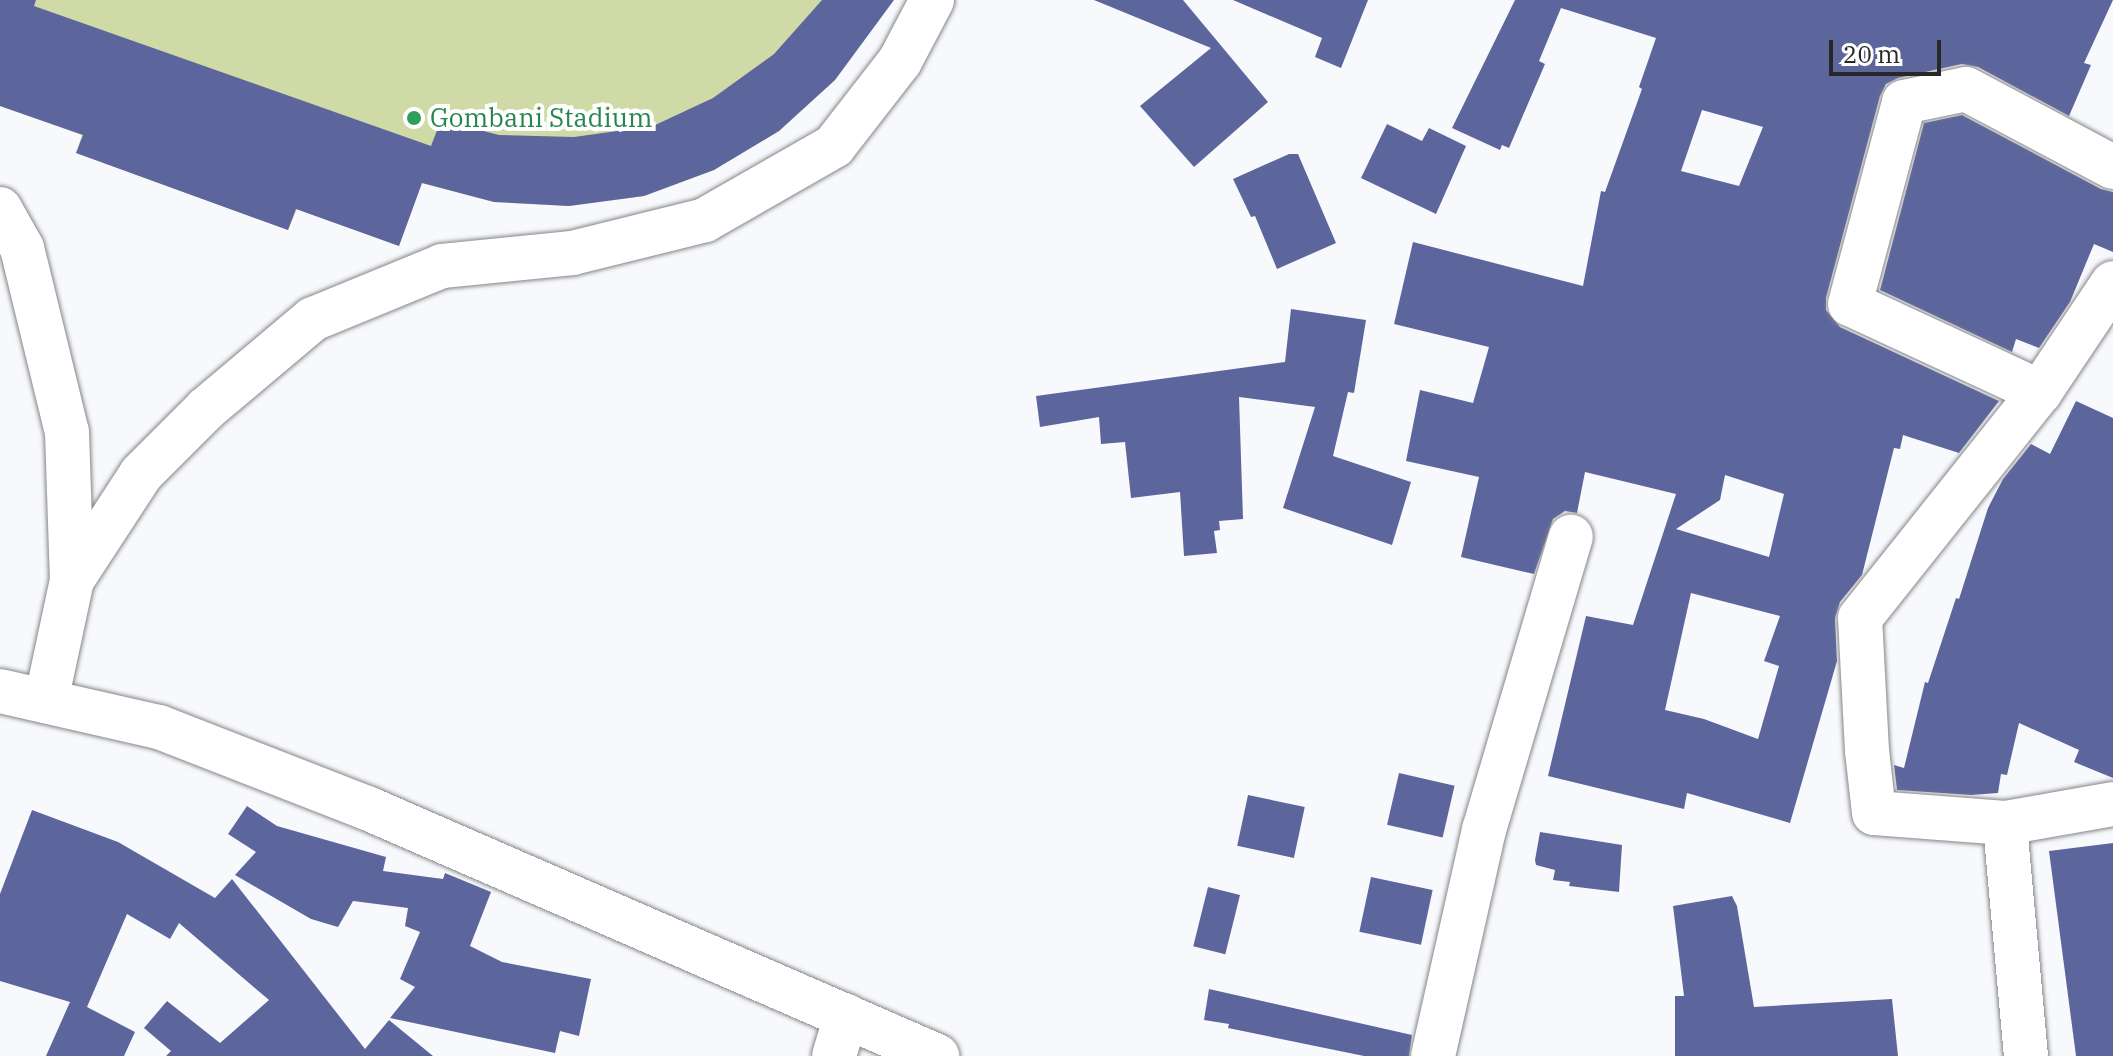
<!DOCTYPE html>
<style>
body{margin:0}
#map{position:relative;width:2113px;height:1056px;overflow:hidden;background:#f8f9fc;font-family:"IBM Plex Serif",serif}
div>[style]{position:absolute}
.green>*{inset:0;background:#d0daa7}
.building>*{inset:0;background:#5d669c;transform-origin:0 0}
.roads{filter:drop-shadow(0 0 2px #858689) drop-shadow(0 0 2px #858689)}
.street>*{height:44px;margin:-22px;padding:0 22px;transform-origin:22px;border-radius:22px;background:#fff}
.secondary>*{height:44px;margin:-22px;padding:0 22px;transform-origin:22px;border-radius:22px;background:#fff}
.dots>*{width:22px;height:22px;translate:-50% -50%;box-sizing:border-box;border:4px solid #fff;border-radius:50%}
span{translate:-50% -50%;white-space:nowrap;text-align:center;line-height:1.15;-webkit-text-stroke:8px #fff;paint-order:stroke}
.leisure-label{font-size:26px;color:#27864d}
.left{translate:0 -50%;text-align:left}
.scale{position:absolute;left:1829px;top:40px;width:112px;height:36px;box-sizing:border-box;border:4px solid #272728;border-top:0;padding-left:10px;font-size:24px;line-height:28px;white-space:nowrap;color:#272728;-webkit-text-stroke:6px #fff;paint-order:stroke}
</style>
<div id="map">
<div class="green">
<i style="clip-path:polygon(0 0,889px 0,879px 20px,835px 80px,779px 131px,714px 170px,644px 196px,569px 206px,494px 202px,422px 183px,399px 246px,297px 209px,288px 230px,76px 153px,82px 135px,0 106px)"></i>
</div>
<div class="building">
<i style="clip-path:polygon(0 0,36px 0,34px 6px,431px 146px,441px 120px,499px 135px,574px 137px,653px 126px,713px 98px,774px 54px,822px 0,894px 0,835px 80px,779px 131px,714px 170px,644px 196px,569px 206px,494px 202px,422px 183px,399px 246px,296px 209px,288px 230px,76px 153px,83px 135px,0 106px)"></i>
<i style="clip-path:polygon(1094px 0,1183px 0,1268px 102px,1194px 167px,1140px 106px,1211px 48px)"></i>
<i style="clip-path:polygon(1233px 0,1368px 0,1341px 68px,1315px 57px,1322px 38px)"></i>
<i style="clip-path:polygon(evenodd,1515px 0,2113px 0,2084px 63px,2091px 65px,2069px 116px,1978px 67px,1962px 64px,1898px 78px,1886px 84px,1880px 96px,1826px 298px,1826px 310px,1840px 327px,1999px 401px,1959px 453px,1903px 435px,1900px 449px,1894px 448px,1862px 575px,1840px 602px,1835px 618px,1837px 661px,1790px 823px,1687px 793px,1684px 809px,1548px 776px,1586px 616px,1633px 625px,1676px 494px,1585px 472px,1577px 513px,1565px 511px,1553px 519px,1534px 574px,1461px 557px,1479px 477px,1406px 461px,1420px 390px,1473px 403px,1489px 347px,1394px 324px,1413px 242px,1583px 286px,1601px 191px,1605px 192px,1642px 89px,1639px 87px,1656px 38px,1561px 8px,1539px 61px,1545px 64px,1509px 148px,1502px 145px,1500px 150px,1452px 128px,1515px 0,1702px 110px,1763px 127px,1739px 186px,1681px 171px,1702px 110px,1515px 0,1725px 475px,1784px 494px,1769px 557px,1676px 529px,1720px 500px,1725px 475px,1515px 0,1691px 593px,1780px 616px,1764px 661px,1779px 666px,1758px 739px,1704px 719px,1665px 710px,1691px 593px)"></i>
<i style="clip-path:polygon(1962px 115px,2101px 189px,2113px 192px,2113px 252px,2094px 244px,2070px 302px,2039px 348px,2016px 339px,2012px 352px,1880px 290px,1924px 123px)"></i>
<i style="clip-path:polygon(1387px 124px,1422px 141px,1429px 128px,1466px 146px,1436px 214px,1361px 178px)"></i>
<i style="clip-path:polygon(1289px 154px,1298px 154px,1336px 243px,1277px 269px,1255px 216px,1251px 217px,1233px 179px)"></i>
<i style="clip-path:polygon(1291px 309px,1366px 320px,1354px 393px,1348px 392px,1333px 456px,1411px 482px,1392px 545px,1283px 508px,1315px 407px,1239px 397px,1243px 519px,1219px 521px,1220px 530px,1214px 531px,1217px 553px,1184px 556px,1180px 492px,1131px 498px,1125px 442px,1101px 444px,1099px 417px,1040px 427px,1036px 396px,1285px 362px)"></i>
<i style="clip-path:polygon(2076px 401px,2113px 418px,2113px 778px,2074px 762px,2079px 750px,2019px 723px,2007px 775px,2001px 774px,1998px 793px,1971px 795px,1897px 790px,1894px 765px,1904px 768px,1925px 682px,1928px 683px,1956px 598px,1959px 599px,1988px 508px,2003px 479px,2031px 444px,2050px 454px)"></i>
<i style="left:1399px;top:773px;width:57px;height:53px;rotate:13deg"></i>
<i style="left:1248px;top:795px;width:58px;height:52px;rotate:12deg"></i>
<i style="clip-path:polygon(247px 806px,277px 826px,386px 857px,383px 871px,443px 879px,445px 873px,491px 892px,470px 946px,502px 962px,591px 979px,579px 1036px,560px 1031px,555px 1053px,390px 1018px,415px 987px,400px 979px,420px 932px,405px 926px,408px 908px,353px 901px,338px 927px,311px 919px,235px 875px,256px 852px,228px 834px)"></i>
<i style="clip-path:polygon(32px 810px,118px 842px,215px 898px,232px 879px,365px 1049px,389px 1020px,433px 1056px,166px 1056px,171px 1051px,144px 1028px,167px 1001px,220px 1043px,269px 1000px,179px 923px,170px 939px,127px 914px,87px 1007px,135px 1032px,124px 1056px,46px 1056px,70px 1002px,0 981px,0 894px)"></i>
<i style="clip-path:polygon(1540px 832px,1622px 845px,1619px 892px,1569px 886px,1570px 882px,1553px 880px,1555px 870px,1536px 865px,1535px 860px)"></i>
<i style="clip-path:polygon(2113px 843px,2113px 1056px,2076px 1056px,2049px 851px)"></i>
<i style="left:1371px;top:877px;width:63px;height:56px;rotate:12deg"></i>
<i style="left:1208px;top:887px;width:33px;height:61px;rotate:14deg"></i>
<i style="clip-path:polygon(1732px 896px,1737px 906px,1754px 1007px,1892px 999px,1898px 1056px,1675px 1056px,1675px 996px,1684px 996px,1673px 906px)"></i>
<i style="clip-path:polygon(1209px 989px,1412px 1035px,1409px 1056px,1364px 1056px,1228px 1028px,1229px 1024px,1204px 1020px)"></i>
</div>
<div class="roads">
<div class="street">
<i style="left:0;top:209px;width:45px;rotate:60.6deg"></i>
<i style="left:22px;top:248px;width:189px;rotate:76.3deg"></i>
<i style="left:67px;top:432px;width:148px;rotate:88.1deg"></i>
<i style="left:72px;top:580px;width:124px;rotate:102.1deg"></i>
<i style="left:2040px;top:392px;width:209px;rotate:-155.1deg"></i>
<i style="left:1850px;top:304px;width:209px;rotate:-75deg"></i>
<i style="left:1904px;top:102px;width:63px;rotate:-11.8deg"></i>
<i style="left:1966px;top:89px;width:166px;rotate:28deg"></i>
<i style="left:72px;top:580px;width:126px;rotate:-56.9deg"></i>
<i style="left:141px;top:474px;width:92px;rotate:-45deg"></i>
<i style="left:206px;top:409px;width:140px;rotate:-40.1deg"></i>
<i style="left:313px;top:319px;width:139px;rotate:-22.3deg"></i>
<i style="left:442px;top:266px;width:131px;rotate:-5.7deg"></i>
<i style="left:572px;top:253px;width:137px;rotate:-13.9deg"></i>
<i style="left:705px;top:220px;width:149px;rotate:-29.8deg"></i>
<i style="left:834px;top:146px;width:108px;rotate:-52.2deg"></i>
<i style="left:900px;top:61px;width:69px;rotate:-62.3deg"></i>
<i style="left:2005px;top:823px;width:110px;rotate:-10deg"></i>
<i style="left:834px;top:1056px;width:42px;rotate:-73.3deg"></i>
<i style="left:1433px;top:1056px;width:232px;rotate:-77.3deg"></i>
<i style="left:1484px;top:830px;width:306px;rotate:-73.5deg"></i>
<i style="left:2026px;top:1056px;width:234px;rotate:-95.2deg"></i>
<i style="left:2005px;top:823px;width:131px;rotate:-175.6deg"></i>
<i style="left:1874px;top:813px;width:62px;rotate:-96.4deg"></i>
<i style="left:1867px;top:751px;width:133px;rotate:-93deg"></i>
<i style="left:1860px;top:618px;width:289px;rotate:-51.5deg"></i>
<i style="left:2040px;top:392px;width:131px;rotate:-56.2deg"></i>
</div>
<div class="secondary">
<i style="left:0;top:691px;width:163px;rotate:12.8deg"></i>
<i style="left:159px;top:727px;width:223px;rotate:21.3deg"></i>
<i style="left:367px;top:808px;width:622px;rotate:23.51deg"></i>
</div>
</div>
<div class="dots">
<i style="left:414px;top:118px;background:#2e9e5b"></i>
</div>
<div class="leisure-label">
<span class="left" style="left:430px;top:118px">Gombani Stadium</span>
</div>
<div class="scale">20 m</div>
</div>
